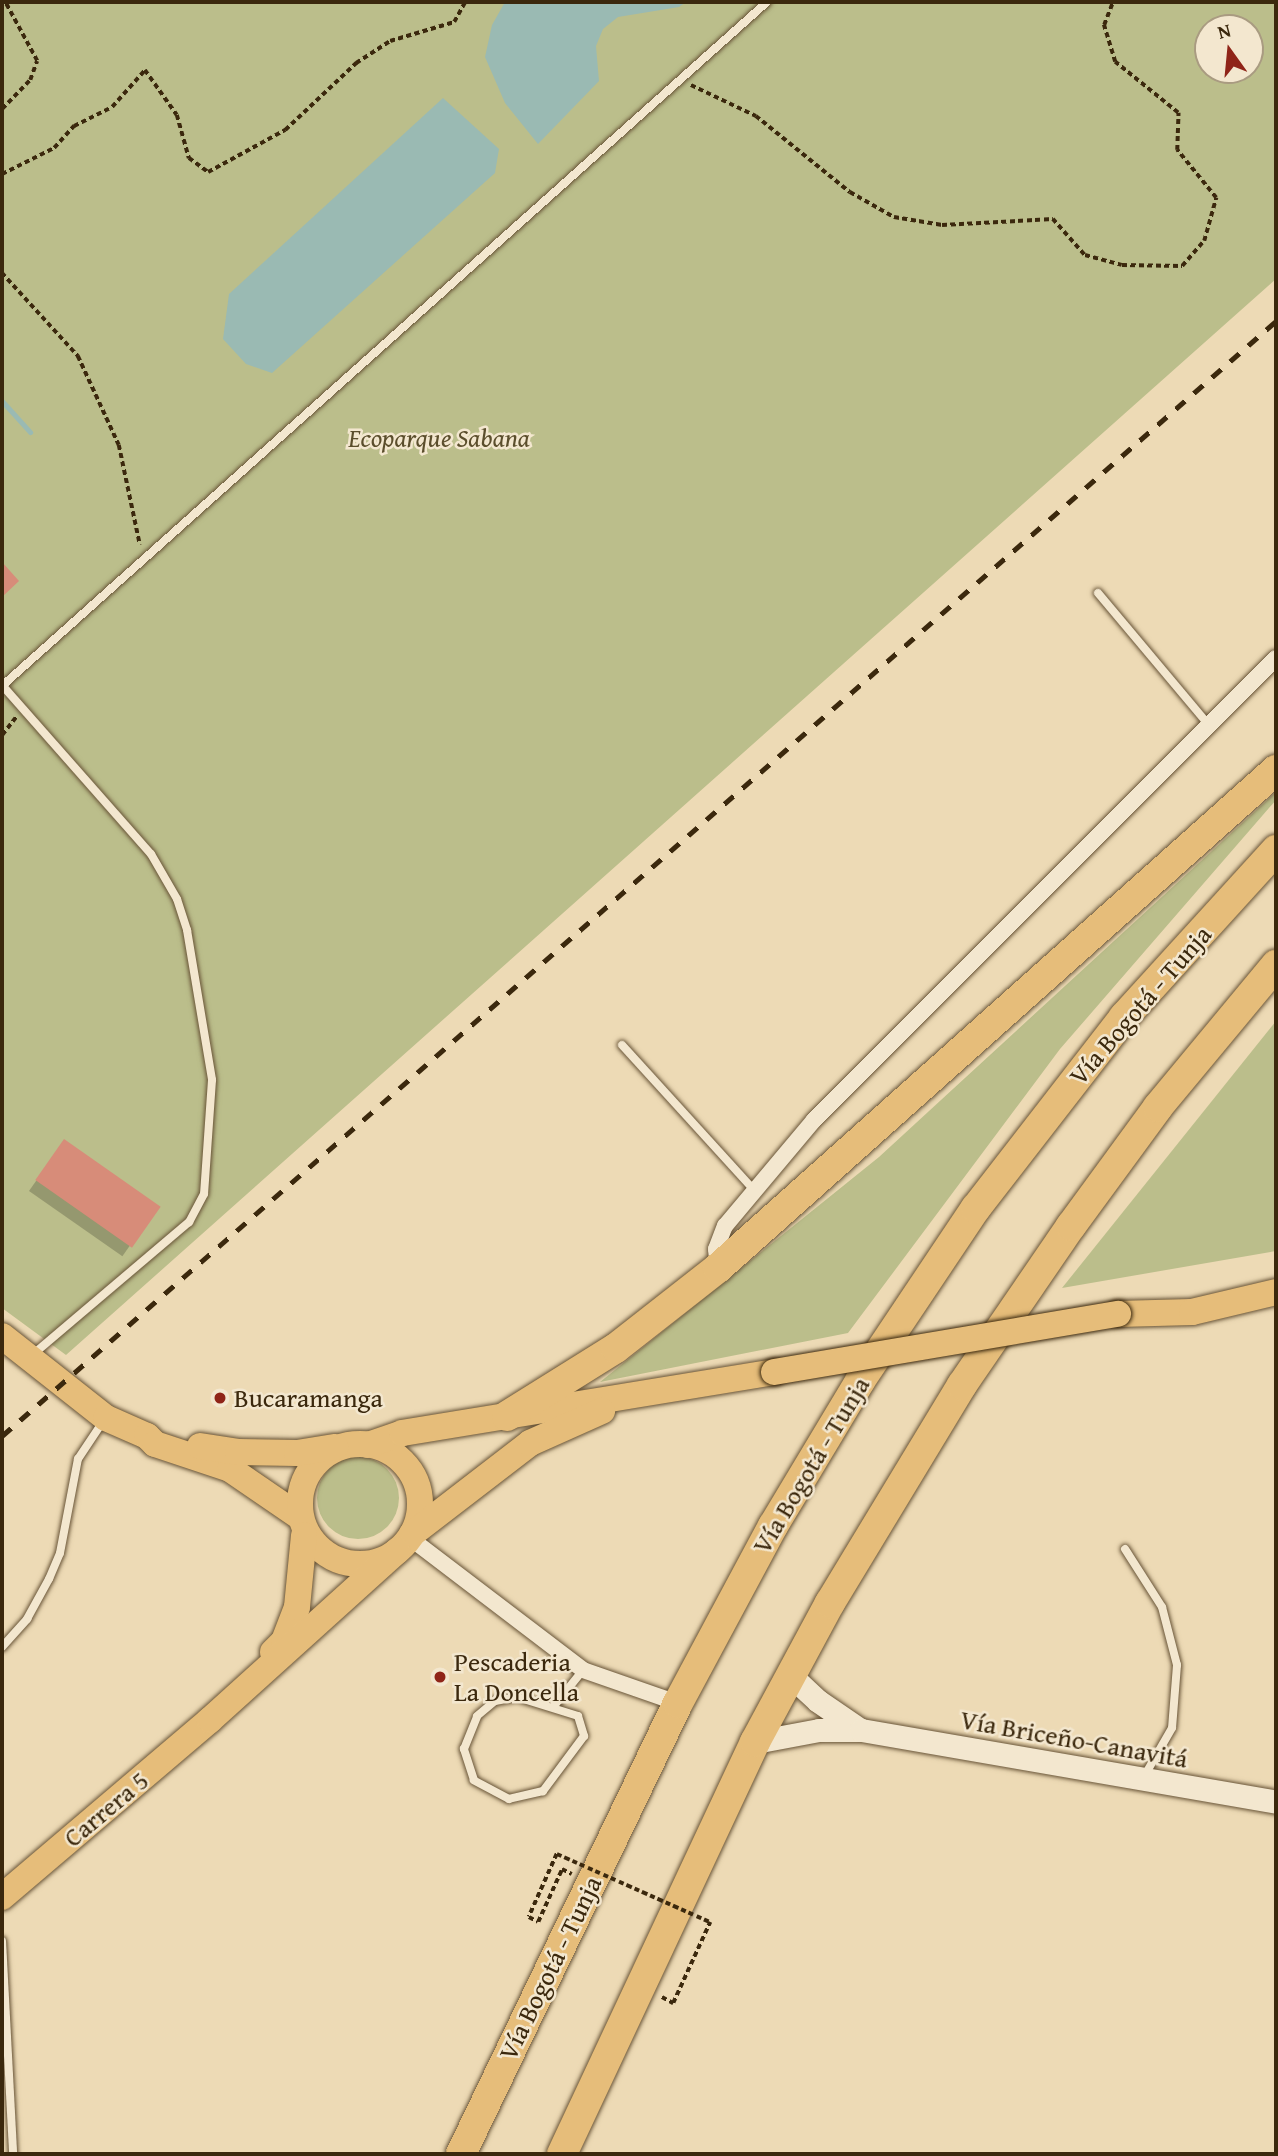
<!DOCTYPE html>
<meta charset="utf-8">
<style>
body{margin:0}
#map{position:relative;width:1278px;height:2156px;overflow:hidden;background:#eddab5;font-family:"Gentium Book Plus",serif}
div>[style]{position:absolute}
.green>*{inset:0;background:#bbbe8b}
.round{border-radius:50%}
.water>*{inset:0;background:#9abab3}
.shadow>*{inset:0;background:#0003;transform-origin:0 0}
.stream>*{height:5px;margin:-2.5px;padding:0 2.5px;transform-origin:2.5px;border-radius:2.5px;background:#9abab3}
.building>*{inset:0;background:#d78c79;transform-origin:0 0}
.path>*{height:3.5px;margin-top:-1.75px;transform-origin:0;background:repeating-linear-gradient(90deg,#3b280d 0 5px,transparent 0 8.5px)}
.roads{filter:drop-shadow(0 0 2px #685437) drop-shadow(0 0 2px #685437)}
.lane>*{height:8px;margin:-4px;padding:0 4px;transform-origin:4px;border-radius:4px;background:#f3e7cf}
.street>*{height:16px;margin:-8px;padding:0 8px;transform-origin:8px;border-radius:8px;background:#f3e7cf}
.secondary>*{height:23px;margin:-11.5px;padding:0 11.5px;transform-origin:11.5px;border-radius:11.5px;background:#f3e7cf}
.primary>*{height:26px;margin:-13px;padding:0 13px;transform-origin:13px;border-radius:13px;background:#e6bd7a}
.primary>.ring{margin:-13px;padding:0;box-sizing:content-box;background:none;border:26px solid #e6bd7a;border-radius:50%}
.highway>*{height:30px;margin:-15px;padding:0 15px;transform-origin:15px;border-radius:15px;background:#e6bd7a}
.rail>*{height:5px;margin-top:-2.5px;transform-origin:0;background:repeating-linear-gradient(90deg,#3b280d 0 12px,transparent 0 24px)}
.path-bridge>*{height:3.5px;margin-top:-1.75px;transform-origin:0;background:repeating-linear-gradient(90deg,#3b280d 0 5px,transparent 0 8.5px)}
.bridges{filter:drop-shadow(0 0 2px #3b280d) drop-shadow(0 0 2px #3b280d)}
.primary-bridge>*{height:26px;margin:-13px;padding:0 13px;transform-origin:13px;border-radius:13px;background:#e6bd7a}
.dots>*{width:19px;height:19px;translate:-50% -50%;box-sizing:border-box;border:4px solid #f3e7cf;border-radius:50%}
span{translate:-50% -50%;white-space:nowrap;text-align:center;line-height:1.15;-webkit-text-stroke:5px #f3e7cf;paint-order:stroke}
.park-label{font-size:26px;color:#5b4e2c;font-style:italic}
.street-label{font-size:26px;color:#3b280d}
.poi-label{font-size:26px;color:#3b280d}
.left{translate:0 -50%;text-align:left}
.frame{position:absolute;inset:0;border:4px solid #3b280d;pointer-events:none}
.north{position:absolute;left:1194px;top:14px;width:70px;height:70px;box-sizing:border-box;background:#f3e7cf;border:2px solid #a99b81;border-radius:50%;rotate:345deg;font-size:19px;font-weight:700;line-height:28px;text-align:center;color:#3b280d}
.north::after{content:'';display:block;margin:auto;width:24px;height:32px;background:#8f2418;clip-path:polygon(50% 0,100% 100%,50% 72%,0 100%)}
</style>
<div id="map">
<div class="green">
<i style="clip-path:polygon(evenodd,2px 2px,1276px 2px,1276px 279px,66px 1355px,2px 1308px,2px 2px,1208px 28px,1250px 28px,1250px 70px,1208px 70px,1208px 28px)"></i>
<i style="clip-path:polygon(1276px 792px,1276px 800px,1060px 1049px,848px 1333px,600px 1382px,879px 1157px)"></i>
<i style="clip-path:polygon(1276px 1021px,1276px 1251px,1062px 1288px)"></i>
<i class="round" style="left:317px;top:1457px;width:82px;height:82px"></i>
</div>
<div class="water">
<i style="clip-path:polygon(505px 2px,686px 2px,679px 7px,618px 17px,603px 29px,596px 46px,599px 81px,538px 144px,505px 103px,485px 57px,492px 25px)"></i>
<i style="clip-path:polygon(443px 98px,499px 149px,495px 173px,272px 373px,246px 364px,223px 339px,229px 294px)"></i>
</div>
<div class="shadow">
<i style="left:64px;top:1141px;width:114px;height:61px;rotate:35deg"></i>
</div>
<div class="stream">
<i style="left:2px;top:401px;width:42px;rotate:47.9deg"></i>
</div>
<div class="building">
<i style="clip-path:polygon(2px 562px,19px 581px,2px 597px)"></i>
<i style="left:64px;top:1139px;width:118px;height:50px;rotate:35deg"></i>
</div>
<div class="path">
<i style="left:691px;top:85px;width:72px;rotate:25.5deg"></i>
<i style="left:756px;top:116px;width:121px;rotate:39deg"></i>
<i style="left:850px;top:192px;width:51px;rotate:29.6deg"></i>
<i style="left:894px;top:217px;width:49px;rotate:9.5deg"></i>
<i style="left:942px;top:225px;width:111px;rotate:-3.1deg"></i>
<i style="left:1053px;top:219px;width:48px;rotate:48.4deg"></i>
<i style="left:1085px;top:255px;width:38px;rotate:15deg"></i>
<i style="left:1122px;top:265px;width:60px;rotate:1deg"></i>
<i style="left:1182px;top:266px;width:33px;rotate:-49deg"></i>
<i style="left:1204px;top:241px;width:45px;rotate:-74.4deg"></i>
<i style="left:1216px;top:198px;width:62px;rotate:-129.1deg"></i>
<i style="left:1177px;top:150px;width:37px;rotate:-88deg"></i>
<i style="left:1178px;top:113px;width:81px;rotate:-141deg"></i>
<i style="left:1115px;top:62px;width:39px;rotate:-107deg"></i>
<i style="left:1104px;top:25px;width:25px;rotate:-69deg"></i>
<i style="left:2px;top:109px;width:40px;rotate:-46deg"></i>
<i style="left:30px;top:80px;width:20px;rotate:-70deg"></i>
<i style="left:37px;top:61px;width:67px;rotate:-118.5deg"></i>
<i style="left:2px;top:174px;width:58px;rotate:-26.6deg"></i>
<i style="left:54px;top:148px;width:30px;rotate:-48deg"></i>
<i style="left:74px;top:126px;width:42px;rotate:-26.6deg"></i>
<i style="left:112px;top:107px;width:50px;rotate:-48.3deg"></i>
<i style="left:145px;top:70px;width:55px;rotate:54.6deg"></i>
<i style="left:177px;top:115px;width:45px;rotate:74.4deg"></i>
<i style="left:189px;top:158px;width:24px;rotate:36deg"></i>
<i style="left:208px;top:172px;width:88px;rotate:-28.6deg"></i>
<i style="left:285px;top:130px;width:98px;rotate:-43.3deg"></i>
<i style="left:356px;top:63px;width:40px;rotate:-32.9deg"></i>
<i style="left:390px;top:41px;width:67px;rotate:-16.5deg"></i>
<i style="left:454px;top:22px;width:23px;rotate:-61deg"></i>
<i style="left:2px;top:273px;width:113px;rotate:47.5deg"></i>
<i style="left:78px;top:356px;width:98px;rotate:65.3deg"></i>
<i style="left:119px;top:445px;width:102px;rotate:78.1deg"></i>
<i style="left:2px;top:735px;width:23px;rotate:-52deg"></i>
<i style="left:557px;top:1854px;width:69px;rotate:114deg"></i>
<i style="left:529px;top:1917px;width:10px;rotate:29deg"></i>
<i style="left:538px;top:1922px;width:58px;rotate:-65.6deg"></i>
<i style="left:562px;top:1869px;width:11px;rotate:27deg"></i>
<i style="left:662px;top:1997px;width:13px;rotate:29deg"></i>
<i style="left:673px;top:2003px;width:89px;rotate:-65.4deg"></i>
</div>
<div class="roads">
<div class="lane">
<i style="left:1098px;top:593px;width:170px;rotate:50deg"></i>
<i style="left:2px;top:685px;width:225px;rotate:48.6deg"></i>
<i style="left:151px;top:854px;width:52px;rotate:60deg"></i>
<i style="left:177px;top:899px;width:33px;rotate:72deg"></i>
<i style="left:187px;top:930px;width:152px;rotate:80.5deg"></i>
<i style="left:212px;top:1080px;width:114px;rotate:94deg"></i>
<i style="left:204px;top:1194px;width:32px;rotate:118deg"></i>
<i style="left:189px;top:1222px;width:206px;rotate:139.7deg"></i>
<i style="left:2px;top:686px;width:1026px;rotate:-41.8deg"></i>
<i style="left:622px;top:1045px;width:197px;rotate:47.7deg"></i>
<i style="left:1125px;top:1549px;width:69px;rotate:57.5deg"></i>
<i style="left:1162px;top:1607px;width:60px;rotate:75.5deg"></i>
<i style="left:1177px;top:1665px;width:63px;rotate:94.5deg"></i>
<i style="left:1172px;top:1728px;width:54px;rotate:119.9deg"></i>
<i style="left:2px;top:1647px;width:38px;rotate:-48deg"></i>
<i style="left:27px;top:1619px;width:46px;rotate:-61.2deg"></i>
<i style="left:49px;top:1579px;width:28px;rotate:-67deg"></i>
<i style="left:60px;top:1553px;width:96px;rotate:-79.2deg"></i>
<i style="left:78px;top:1459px;width:47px;rotate:-56.3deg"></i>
<i style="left:517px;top:1697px;width:64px;rotate:17.3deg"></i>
<i style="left:578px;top:1716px;width:21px;rotate:73deg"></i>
<i style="left:584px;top:1736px;width:69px;rotate:126.7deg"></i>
<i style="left:543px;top:1791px;width:35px;rotate:167deg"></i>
<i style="left:509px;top:1799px;width:40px;rotate:-152deg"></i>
<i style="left:474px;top:1780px;width:33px;rotate:-108deg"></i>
<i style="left:464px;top:1749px;width:35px;rotate:-68deg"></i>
<i style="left:477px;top:1716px;width:23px;rotate:-40deg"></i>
<i style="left:495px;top:1701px;width:22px;rotate:-10deg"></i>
<i style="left:554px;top:1706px;width:46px;rotate:-51.1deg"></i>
<i style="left:2px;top:1941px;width:213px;rotate:87deg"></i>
</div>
<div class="street">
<i style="left:718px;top:1268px;width:19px;rotate:-96deg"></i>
<i style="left:716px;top:1249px;width:25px;rotate:-69deg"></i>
<i style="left:725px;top:1226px;width:138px;rotate:-50deg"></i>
<i style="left:814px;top:1120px;width:653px;rotate:-45deg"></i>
<i style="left:410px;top:1538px;width:218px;rotate:37.3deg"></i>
<i style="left:583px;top:1670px;width:101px;rotate:19.2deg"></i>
</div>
<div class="secondary">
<i style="left:790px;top:1675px;width:38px;rotate:43deg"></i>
<i style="left:818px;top:1701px;width:50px;rotate:34.3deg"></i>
<i style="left:755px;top:1742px;width:65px;rotate:-10.6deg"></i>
<i style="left:819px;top:1730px;width:42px"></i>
<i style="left:861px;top:1730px;width:421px;rotate:9.8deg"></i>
</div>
<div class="primary">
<i style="left:1118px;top:1314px;width:74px;rotate:-1.5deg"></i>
<i style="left:1192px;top:1312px;width:86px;rotate:-13.4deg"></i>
<i style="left:2px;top:1336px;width:132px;rotate:38.3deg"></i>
<i style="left:106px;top:1418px;width:45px;rotate:23.7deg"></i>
<i style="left:147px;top:1436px;width:11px;rotate:45deg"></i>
<i style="left:155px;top:1444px;width:79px;rotate:18.4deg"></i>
<i style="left:230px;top:1469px;width:85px;rotate:34.4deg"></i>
<i class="ring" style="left:300px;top:1444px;width:94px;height:94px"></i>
<i style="left:368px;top:1445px;width:36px;rotate:-19deg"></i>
<i style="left:402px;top:1433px;width:377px;rotate:-9.3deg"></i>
<i style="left:200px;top:1446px;width:38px;rotate:9deg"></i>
<i style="left:238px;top:1452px;width:59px;rotate:1deg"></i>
<i style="left:297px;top:1453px;width:39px;rotate:-9deg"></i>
<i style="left:412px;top:1534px;width:149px;rotate:-37.6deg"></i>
<i style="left:530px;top:1443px;width:79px;rotate:-24deg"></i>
<i style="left:273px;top:1652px;width:16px;rotate:-45deg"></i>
<i style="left:284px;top:1641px;width:36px;rotate:-69deg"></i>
<i style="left:297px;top:1607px;width:72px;rotate:-84.4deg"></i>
<i style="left:2px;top:1897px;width:273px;rotate:-40.4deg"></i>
<i style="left:210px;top:1720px;width:252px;rotate:-42.1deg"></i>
</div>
<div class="highway">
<i style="left:507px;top:1416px;width:128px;rotate:-32deg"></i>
<i style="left:616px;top:1348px;width:130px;rotate:-38.1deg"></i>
<i style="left:718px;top:1268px;width:748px;rotate:-41.75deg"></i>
<i style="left:461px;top:2154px;width:500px;rotate:-64.31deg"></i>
<i style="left:678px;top:1703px;width:201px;rotate:-61.8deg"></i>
<i style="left:773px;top:1526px;width:169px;rotate:-59deg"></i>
<i style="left:860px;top:1381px;width:208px;rotate:-56.2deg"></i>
<i style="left:976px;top:1208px;width:242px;rotate:-52.2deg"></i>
<i style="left:1124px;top:1017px;width:226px;rotate:-47.7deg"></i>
<i style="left:562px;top:2154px;width:455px;rotate:-64.9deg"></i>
<i style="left:755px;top:1742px;width:158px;rotate:-61.7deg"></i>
<i style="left:830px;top:1603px;width:255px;rotate:-58.8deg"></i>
<i style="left:962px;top:1385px;width:193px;rotate:-55.6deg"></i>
<i style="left:1071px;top:1226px;width:147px;rotate:-53.8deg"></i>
<i style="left:1158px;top:1107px;width:185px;rotate:-50.3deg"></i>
</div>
</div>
<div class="rail">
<i style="left:2px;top:1436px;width:1693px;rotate:-41.19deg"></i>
</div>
<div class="path-bridge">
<i style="left:557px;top:1854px;width:167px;rotate:24deg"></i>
</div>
<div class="bridges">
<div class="primary-bridge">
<i style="left:774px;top:1372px;width:349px;rotate:-9.6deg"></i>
</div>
</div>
<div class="dots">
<i style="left:220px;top:1398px;background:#8f2418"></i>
<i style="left:440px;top:1677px;background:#8f2418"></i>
</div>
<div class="park-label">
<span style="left:439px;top:438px">Ecoparque Sabana</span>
</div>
<div class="street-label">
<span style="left:1140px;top:1005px;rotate:-49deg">Vía Bogotá - Tunja</span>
<span style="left:811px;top:1465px;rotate:-59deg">Vía Bogotá - Tunja</span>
<span style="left:1074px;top:1739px;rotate:10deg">Vía Briceño-Canavitá</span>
<span style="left:106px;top:1809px;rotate:-40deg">Carrera 5</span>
<span style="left:550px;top:1968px;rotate:-64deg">Vía Bogotá - Tunja</span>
</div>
<div class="poi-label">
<span class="left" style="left:234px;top:1398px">Bucaramanga</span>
<span class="left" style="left:454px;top:1677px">Pescaderia<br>La Doncella</span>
</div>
<div class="frame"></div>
<div class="north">N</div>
</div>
